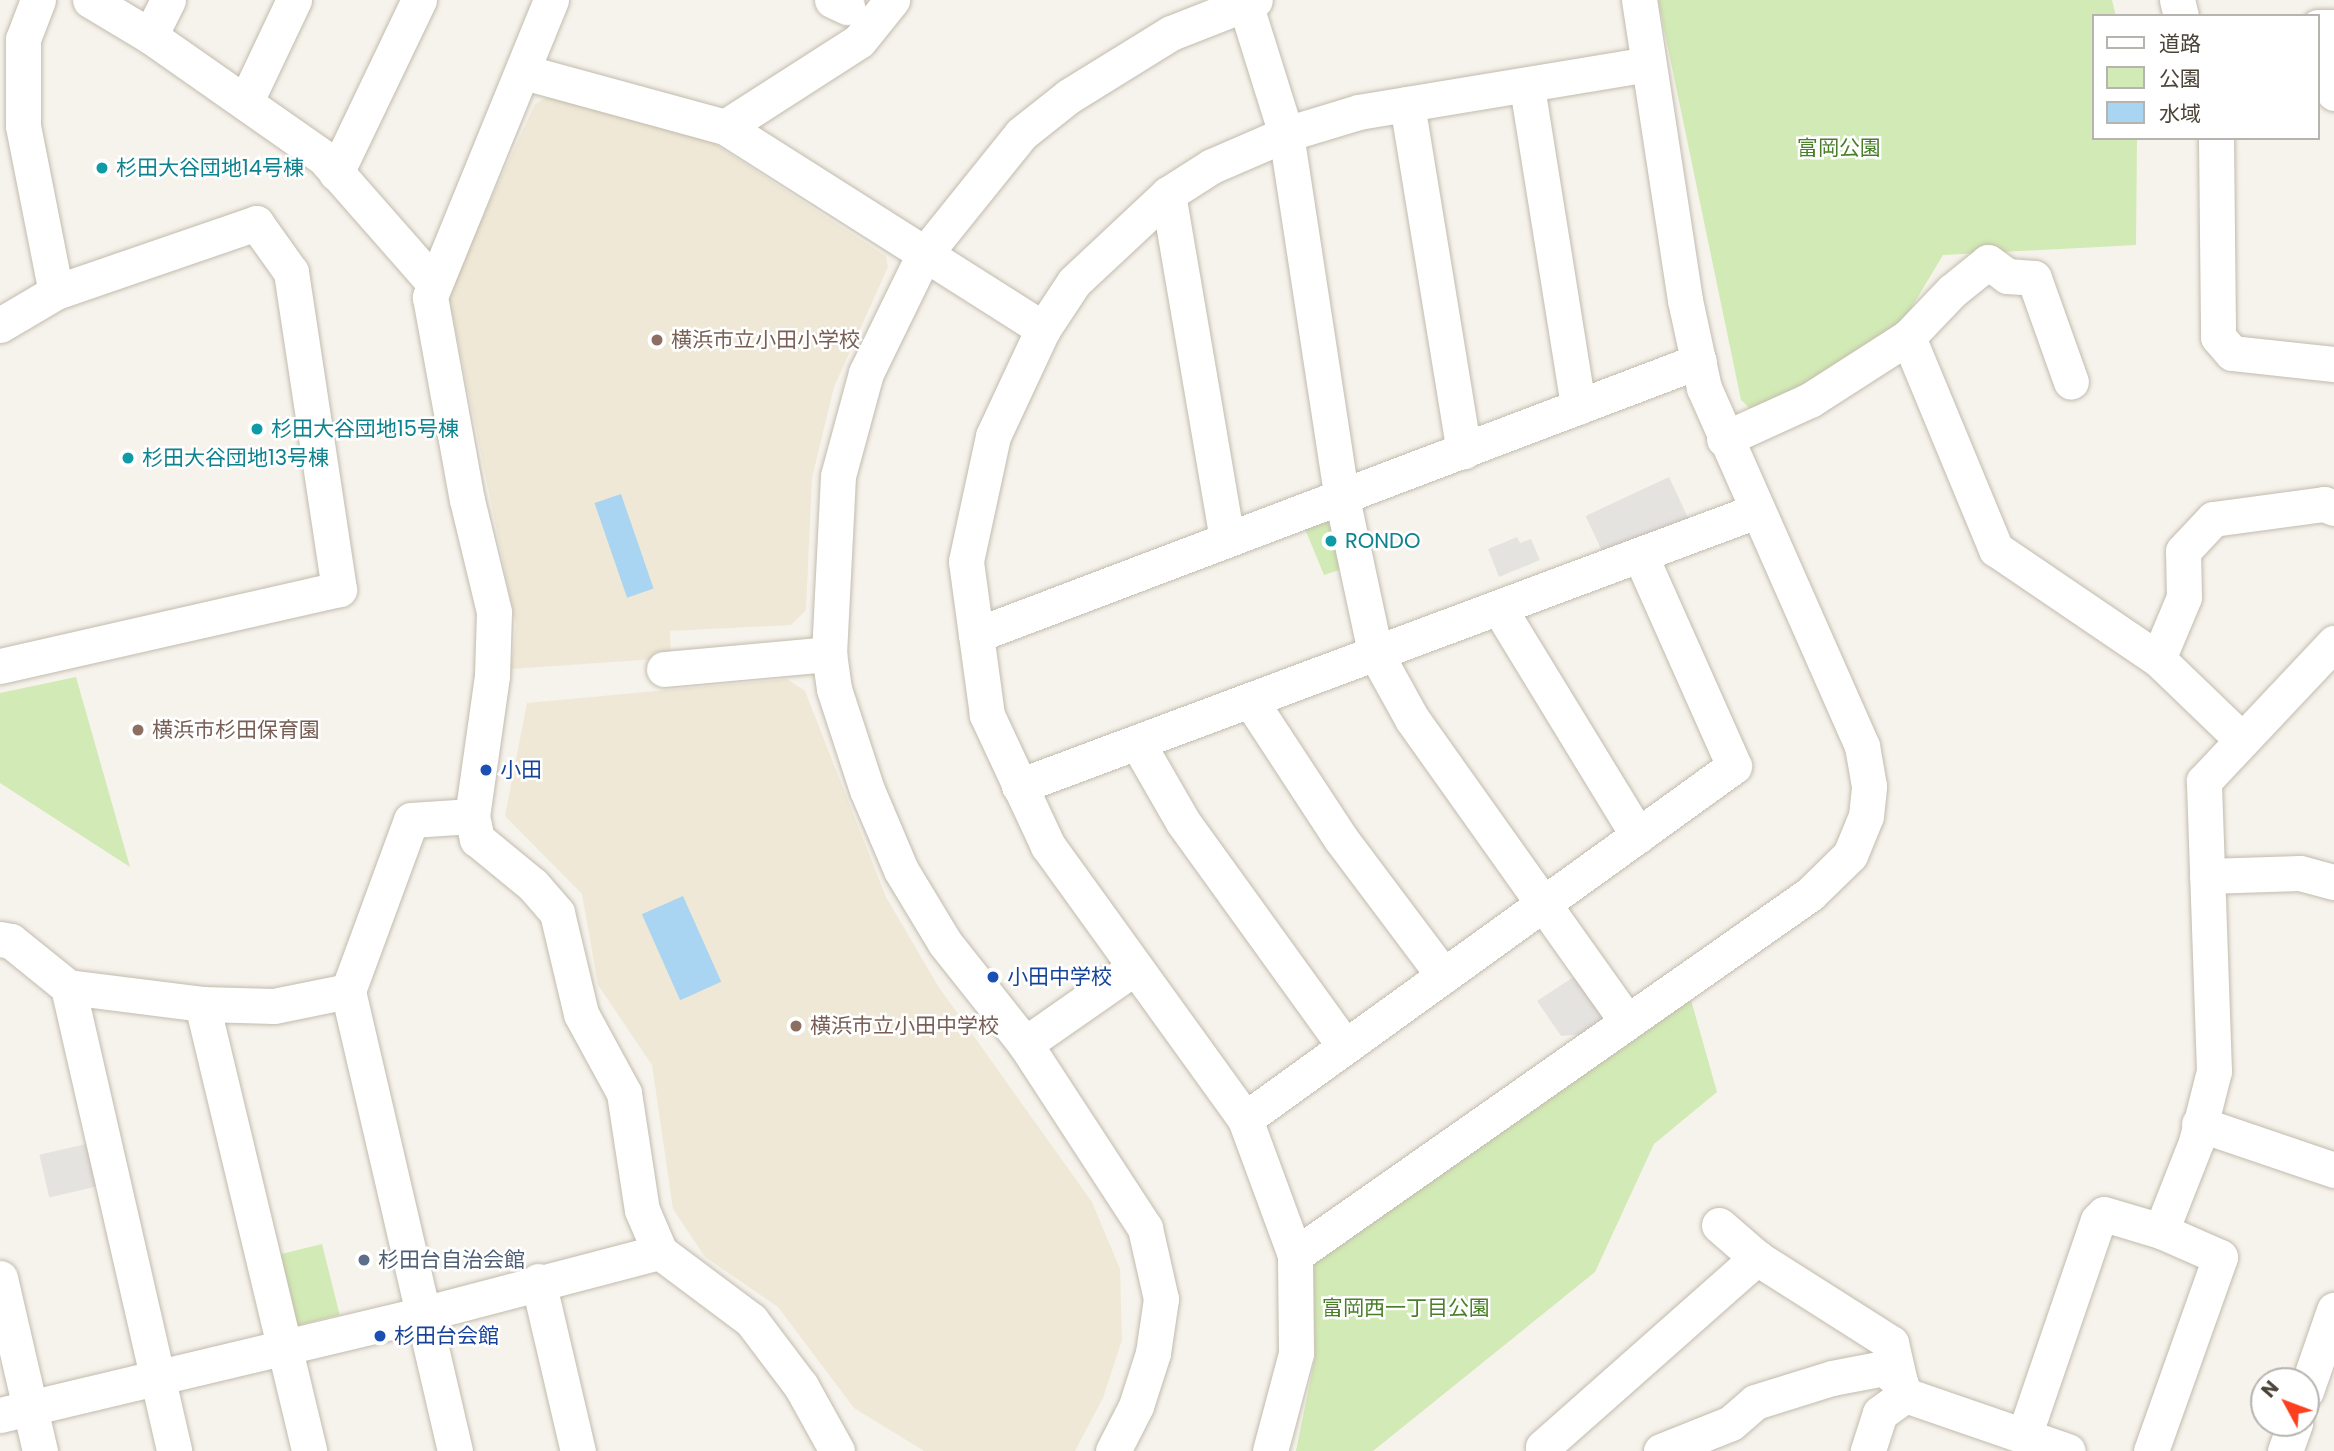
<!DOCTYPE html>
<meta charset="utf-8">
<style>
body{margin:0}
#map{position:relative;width:2334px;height:1451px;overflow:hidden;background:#f6f3ec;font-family:Poppins,"Noto Sans JP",sans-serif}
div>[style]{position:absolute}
.education>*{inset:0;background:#efe8d6}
.green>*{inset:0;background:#d2eab5;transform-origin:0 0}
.parking>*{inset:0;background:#e5e3e0;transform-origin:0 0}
.water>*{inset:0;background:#a9d4f2;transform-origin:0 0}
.roads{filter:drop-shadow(0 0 2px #c2bbae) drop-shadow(0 0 2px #c2bbae)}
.minor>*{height:35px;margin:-17.5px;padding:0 17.5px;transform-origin:17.5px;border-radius:17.5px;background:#fff}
.dots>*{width:19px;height:19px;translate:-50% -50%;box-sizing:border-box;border:4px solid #fff;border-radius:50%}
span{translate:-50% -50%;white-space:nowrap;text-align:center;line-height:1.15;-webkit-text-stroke:5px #fff;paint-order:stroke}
.park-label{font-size:21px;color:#4a7f2a}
.culture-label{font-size:21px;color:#0d838f}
.left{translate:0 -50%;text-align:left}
.education-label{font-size:21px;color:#785e54}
.transit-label{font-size:21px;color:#164399}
.service-label{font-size:21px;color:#4e5e75}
.legend{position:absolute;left:2092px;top:14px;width:228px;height:126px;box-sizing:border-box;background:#fff;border:2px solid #b7b4b0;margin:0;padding:9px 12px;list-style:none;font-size:21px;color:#4b4439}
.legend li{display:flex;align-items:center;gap:14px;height:35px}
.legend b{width:35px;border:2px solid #b7b4b0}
.north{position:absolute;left:2250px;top:1367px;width:70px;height:70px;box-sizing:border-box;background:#fff;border:2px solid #b7b4b0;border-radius:50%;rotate:311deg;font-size:19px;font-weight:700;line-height:28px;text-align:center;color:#4b4439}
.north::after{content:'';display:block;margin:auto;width:24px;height:32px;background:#fc3f1d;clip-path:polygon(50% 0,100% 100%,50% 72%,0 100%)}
</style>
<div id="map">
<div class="education">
<i style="clip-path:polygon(555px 93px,713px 143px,886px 256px,888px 267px,834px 387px,812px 478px,806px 610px,791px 625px,670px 631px,671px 658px,511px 669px,516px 625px,448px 292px,535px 104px)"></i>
<i style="clip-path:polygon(787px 679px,805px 691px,886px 897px,938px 986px,1092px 1202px,1120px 1269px,1122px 1340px,1103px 1398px,1075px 1451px,924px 1451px,854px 1408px,778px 1307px,705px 1257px,673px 1209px,652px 1065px,598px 985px,582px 894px,505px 816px,527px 703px)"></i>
</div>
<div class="green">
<i style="clip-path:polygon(1658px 0,2112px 0,2116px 16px,2094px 16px,2094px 138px,2137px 138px,2136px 245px,1943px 255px,1901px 325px,1757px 415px,1741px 400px)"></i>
<i style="clip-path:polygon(1333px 512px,1345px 568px,1324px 575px,1303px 524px)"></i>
<i style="clip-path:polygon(76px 677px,130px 867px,0 783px,0 693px)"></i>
<i style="clip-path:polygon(1691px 1000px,1717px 1092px,1654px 1144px,1595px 1272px,1373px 1451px,1296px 1451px,1315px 1357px,1313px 1263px)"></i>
<i style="left:322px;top:1244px;width:73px;height:51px;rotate:76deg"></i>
</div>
<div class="parking">
<i style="left:1669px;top:477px;width:51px;height:92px;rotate:65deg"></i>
<i style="clip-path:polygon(1517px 537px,1520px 543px,1531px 539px,1540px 560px,1499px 577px,1488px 549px)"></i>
<i style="clip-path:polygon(1578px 974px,1603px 1011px,1602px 1020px,1585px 1034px,1561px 1036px,1537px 1001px)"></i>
<i style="left:90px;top:1143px;width:44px;height:52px;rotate:77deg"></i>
</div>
<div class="water">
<i style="left:621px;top:494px;width:100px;height:28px;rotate:71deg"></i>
<i style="left:683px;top:896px;width:94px;height:45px;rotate:66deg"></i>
</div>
<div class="roads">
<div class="minor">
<i style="left:38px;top:0;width:42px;rotate:111deg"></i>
<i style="left:23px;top:39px;width:87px;rotate:90deg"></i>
<i style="left:23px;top:126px;width:169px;rotate:78.8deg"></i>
<i style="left:90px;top:0;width:70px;rotate:31deg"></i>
<i style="left:150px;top:36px;width:213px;rotate:35deg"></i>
<i style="left:324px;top:158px;width:165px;rotate:48.7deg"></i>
<i style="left:551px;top:0;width:321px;rotate:112.2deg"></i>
<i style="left:430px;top:297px;width:206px;rotate:79.7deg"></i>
<i style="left:467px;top:500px;width:115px;rotate:76.4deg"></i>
<i style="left:494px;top:612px;width:64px;rotate:91.8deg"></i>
<i style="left:492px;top:676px;width:141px;rotate:98.1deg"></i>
<i style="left:472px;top:816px;width:24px;rotate:78deg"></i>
<i style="left:477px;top:839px;width:72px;rotate:39.4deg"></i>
<i style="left:533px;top:885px;width:37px;rotate:49deg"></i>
<i style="left:557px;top:913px;width:104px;rotate:76.6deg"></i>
<i style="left:581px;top:1014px;width:90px;rotate:61.4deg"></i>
<i style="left:624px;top:1093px;width:118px;rotate:81.3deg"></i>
<i style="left:642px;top:1210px;width:46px;rotate:66.8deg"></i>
<i style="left:660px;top:1252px;width:114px;rotate:36.8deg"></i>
<i style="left:751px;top:1320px;width:83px;rotate:52.9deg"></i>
<i style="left:801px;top:1386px;width:74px;rotate:61deg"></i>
<i style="left:832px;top:0;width:17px;rotate:25deg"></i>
<i style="left:1244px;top:0;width:140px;rotate:72.6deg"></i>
<i style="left:1286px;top:134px;width:368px;rotate:81.3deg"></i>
<i style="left:1342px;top:498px;width:157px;rotate:77.9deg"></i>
<i style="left:1375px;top:652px;width:77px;rotate:61.1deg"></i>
<i style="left:1412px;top:719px;width:369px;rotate:54.6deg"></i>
<i style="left:2177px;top:0;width:16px;rotate:76deg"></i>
<i style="left:2318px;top:27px;width:13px"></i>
<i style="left:2331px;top:27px;width:66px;rotate:87.4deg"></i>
<i style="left:150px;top:36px;width:40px;rotate:-63.4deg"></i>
<i style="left:524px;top:72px;width:208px;rotate:15.3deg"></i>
<i style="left:725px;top:127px;width:377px;rotate:32.4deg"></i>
<i style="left:1527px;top:87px;width:324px;rotate:80.9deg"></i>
<i style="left:246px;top:101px;width:112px;rotate:-64.6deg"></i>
<i style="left:1407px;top:104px;width:352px;rotate:80.7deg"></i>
<i style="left:725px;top:127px;width:159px;rotate:-32.7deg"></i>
<i style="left:859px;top:41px;width:53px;rotate:-51.2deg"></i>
<i style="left:2216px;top:138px;width:199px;rotate:89.4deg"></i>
<i style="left:2218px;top:337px;width:21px;rotate:49deg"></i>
<i style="left:2232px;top:353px;width:103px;rotate:6.2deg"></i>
<i style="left:336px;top:173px;width:192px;rotate:-64.4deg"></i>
<i style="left:1168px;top:194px;width:350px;rotate:80.3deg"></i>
<i style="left:0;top:325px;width:65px;rotate:-30.5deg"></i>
<i style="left:56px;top:292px;width:212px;rotate:-19deg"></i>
<i style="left:256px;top:223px;width:60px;rotate:54.5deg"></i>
<i style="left:291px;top:272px;width:321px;rotate:81.4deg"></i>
<i style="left:339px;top:589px;width:348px;rotate:167.2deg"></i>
<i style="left:1908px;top:337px;width:230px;rotate:67.5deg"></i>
<i style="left:1996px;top:549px;width:196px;rotate:34.2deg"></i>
<i style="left:2158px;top:659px;width:115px;rotate:43.9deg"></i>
<i style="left:1724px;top:439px;width:94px;rotate:-24.4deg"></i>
<i style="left:1810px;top:400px;width:117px;rotate:-32.7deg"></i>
<i style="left:1908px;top:337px;width:64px;rotate:-46.3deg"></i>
<i style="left:1952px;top:291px;width:46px;rotate:-38.9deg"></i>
<i style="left:1988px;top:262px;width:24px;rotate:36deg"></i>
<i style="left:2007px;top:276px;width:27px;rotate:4deg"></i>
<i style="left:2034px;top:278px;width:110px;rotate:70.4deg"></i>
<i style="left:1499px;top:608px;width:267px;rotate:58.6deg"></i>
<i style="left:976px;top:635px;width:773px;rotate:-20.76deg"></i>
<i style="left:2158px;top:659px;width:67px;rotate:-67.2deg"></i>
<i style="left:2184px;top:597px;width:46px;rotate:-91.2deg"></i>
<i style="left:2183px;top:551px;width:44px;rotate:-46.8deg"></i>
<i style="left:2213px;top:519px;width:112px;rotate:-7.7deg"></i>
<i style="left:2324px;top:504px;width:11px;rotate:22deg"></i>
<i style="left:664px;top:669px;width:166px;rotate:-5.2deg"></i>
<i style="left:1250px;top:700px;width:166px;rotate:56.8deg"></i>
<i style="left:1341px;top:839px;width:171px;rotate:53.1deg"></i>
<i style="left:1137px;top:742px;width:92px;rotate:60.1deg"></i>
<i style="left:1183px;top:822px;width:275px;rotate:54.2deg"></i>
<i style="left:1019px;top:786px;width:787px;rotate:-20.46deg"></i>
<i style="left:2207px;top:876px;width:93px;rotate:-1.8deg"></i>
<i style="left:2300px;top:873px;width:35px;rotate:15deg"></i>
<i style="left:0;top:939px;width:11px;rotate:10deg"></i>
<i style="left:11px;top:941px;width:73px;rotate:38.9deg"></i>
<i style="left:68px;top:987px;width:135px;rotate:7.2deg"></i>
<i style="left:202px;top:1004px;width:72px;rotate:1.6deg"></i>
<i style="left:274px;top:1006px;width:76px;rotate:-11.5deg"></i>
<i style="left:68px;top:987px;width:476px;rotate:77.1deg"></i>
<i style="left:202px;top:1004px;width:460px;rotate:76.5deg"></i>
<i style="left:1025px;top:1044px;width:133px;rotate:-34.9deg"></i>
<i style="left:1245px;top:1119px;width:603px;rotate:-35.82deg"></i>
<i style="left:1734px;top:766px;width:231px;rotate:-114deg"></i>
<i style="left:2199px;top:1124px;width:143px;rotate:18.8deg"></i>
<i style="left:1719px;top:1225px;width:50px;rotate:41deg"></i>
<i style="left:1757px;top:1258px;width:159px;rotate:32.4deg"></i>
<i style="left:1891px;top:1343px;width:40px;rotate:77deg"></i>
<i style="left:1295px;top:1255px;width:145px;rotate:-110.2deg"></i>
<i style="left:1245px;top:1119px;width:337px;rotate:-125.8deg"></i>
<i style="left:1048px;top:846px;width:145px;rotate:-115deg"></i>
<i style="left:987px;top:715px;width:155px;rotate:-97.8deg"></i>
<i style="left:966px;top:561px;width:128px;rotate:-77.8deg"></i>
<i style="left:993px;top:436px;width:118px;rotate:-65deg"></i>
<i style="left:1043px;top:329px;width:56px;rotate:-56.6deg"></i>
<i style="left:1074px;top:282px;width:129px;rotate:-43.1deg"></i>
<i style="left:1168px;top:194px;width:52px;rotate:-32.5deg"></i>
<i style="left:1212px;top:166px;width:81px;rotate:-23.4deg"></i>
<i style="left:1286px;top:134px;width:76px;rotate:-16.8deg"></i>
<i style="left:1359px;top:112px;width:293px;rotate:-9.4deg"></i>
<i style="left:0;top:1278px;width:178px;rotate:77deg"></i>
<i style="left:538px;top:1281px;width:175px;rotate:76.8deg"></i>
<i style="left:2306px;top:1391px;width:86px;rotate:-70.9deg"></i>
<i style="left:1905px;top:1395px;width:172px;rotate:19deg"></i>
<i style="left:0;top:1415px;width:435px;rotate:-13.4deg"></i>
<i style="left:423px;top:1314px;width:245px;rotate:-14.7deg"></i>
<i style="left:2024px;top:1436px;width:228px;rotate:-71.1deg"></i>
<i style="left:2098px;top:1220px;width:8px;rotate:-45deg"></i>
<i style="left:2104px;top:1214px;width:59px;rotate:16.6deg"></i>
<i style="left:455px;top:1451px;width:472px;rotate:-103.1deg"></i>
<i style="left:348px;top:991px;width:182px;rotate:-69.8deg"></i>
<i style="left:411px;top:820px;width:61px;rotate:-3.8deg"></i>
<i style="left:1113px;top:1451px;width:51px;rotate:-62.9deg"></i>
<i style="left:1136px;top:1406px;width:56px;rotate:-72.2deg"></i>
<i style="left:1153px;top:1353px;width:55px;rotate:-81.6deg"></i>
<i style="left:1161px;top:1299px;width:73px;rotate:-102.7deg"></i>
<i style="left:1145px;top:1228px;width:220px;rotate:-123.1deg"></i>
<i style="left:1025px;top:1044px;width:129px;rotate:-128.4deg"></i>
<i style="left:945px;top:943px;width:85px;rotate:-121.1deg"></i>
<i style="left:901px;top:870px;width:87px;rotate:-113deg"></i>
<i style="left:867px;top:790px;width:106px;rotate:-108.1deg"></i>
<i style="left:834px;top:689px;width:35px;rotate:-98deg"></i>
<i style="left:829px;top:654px;width:178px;rotate:-87.1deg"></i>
<i style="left:838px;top:476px;width:107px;rotate:-74.8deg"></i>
<i style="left:866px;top:373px;width:130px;rotate:-64deg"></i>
<i style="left:923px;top:256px;width:156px;rotate:-51.2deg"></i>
<i style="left:1021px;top:134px;width:61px;rotate:-38.4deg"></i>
<i style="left:1069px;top:96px;width:120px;rotate:-31.7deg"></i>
<i style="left:1171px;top:33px;width:90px;rotate:-21.4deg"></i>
<i style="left:1270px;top:1451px;width:101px;rotate:-75.1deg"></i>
<i style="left:1296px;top:1353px;width:98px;rotate:-90.6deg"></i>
<i style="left:1295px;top:1255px;width:629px;rotate:-35.03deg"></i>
<i style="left:1810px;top:894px;width:56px;rotate:-44.3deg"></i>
<i style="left:1850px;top:855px;width:42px;rotate:-67.7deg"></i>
<i style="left:1866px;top:816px;width:30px;rotate:-84deg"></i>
<i style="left:1869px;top:786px;width:41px;rotate:-99.9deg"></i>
<i style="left:1862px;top:746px;width:391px;rotate:-113.8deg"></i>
<i style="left:1704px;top:388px;width:90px;rotate:-102.2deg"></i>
<i style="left:1685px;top:300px;width:304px;rotate:-98.7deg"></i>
<i style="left:1545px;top:1451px;width:4px;rotate:-117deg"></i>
<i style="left:1543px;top:1447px;width:286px;rotate:-41.5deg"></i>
<i style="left:1661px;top:1451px;width:75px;rotate:-21.8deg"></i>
<i style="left:1731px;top:1423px;width:32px;rotate:-41deg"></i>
<i style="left:1755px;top:1402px;width:81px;rotate:-17.3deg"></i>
<i style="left:1832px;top:1378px;width:53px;rotate:-10.9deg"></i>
<i style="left:1884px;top:1368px;width:21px;rotate:41deg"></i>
<i style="left:1900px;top:1382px;width:14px;rotate:69deg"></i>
<i style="left:1905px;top:1395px;width:31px;rotate:144deg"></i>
<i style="left:1880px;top:1413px;width:40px;rotate:108deg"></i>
<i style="left:2151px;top:1451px;width:206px;rotate:-70.4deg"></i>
<i style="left:2220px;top:1257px;width:64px;rotate:-156.2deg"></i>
<i style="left:2161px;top:1231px;width:96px;rotate:-68.5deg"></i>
<i style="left:2196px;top:1142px;width:73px;rotate:-75.8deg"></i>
<i style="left:2214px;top:1071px;width:290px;rotate:-92deg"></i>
<i style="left:2204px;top:781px;width:190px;rotate:-46.7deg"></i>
<i style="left:2285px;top:1451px;width:30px;rotate:-70deg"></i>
</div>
</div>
<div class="dots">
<i style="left:102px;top:168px;background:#0f9aa8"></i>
<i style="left:657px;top:340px;background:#8d6e63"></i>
<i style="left:257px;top:429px;background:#0f9aa8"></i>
<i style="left:128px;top:458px;background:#0f9aa8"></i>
<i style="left:1331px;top:541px;background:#0f9aa8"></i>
<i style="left:138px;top:730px;background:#8d6e63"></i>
<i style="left:486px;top:770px;background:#1a4fb4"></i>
<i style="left:993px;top:977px;background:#1a4fb4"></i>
<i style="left:796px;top:1026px;background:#8d6e63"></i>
<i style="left:364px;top:1260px;background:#5c6f8a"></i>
<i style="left:380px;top:1336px;background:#1a4fb4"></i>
</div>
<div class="park-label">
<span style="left:1839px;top:148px">富岡公園</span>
<span style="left:1406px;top:1308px">富岡西一丁目公園</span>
</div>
<div class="culture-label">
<span class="left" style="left:116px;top:168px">杉田大谷団地14号棟</span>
<span class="left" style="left:271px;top:429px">杉田大谷団地15号棟</span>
<span class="left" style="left:142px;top:458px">杉田大谷団地13号棟</span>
<span class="left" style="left:1345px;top:541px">RONDO</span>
</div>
<div class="education-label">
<span class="left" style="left:671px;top:340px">横浜市立小田小学校</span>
<span class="left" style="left:152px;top:730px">横浜市杉田保育園</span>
<span class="left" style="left:810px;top:1026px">横浜市立小田中学校</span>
</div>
<div class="transit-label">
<span class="left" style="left:500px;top:770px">小田</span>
<span class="left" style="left:1007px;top:977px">小田中学校</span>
<span class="left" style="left:394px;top:1336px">杉田台会館</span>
</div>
<div class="service-label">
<span class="left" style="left:378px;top:1260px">杉田台自治会館</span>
</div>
<ul class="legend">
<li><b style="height:9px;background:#fff"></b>道路</li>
<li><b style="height:19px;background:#d2eab5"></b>公園</li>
<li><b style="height:19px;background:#a9d4f2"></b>水域</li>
</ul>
<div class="north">N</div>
</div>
